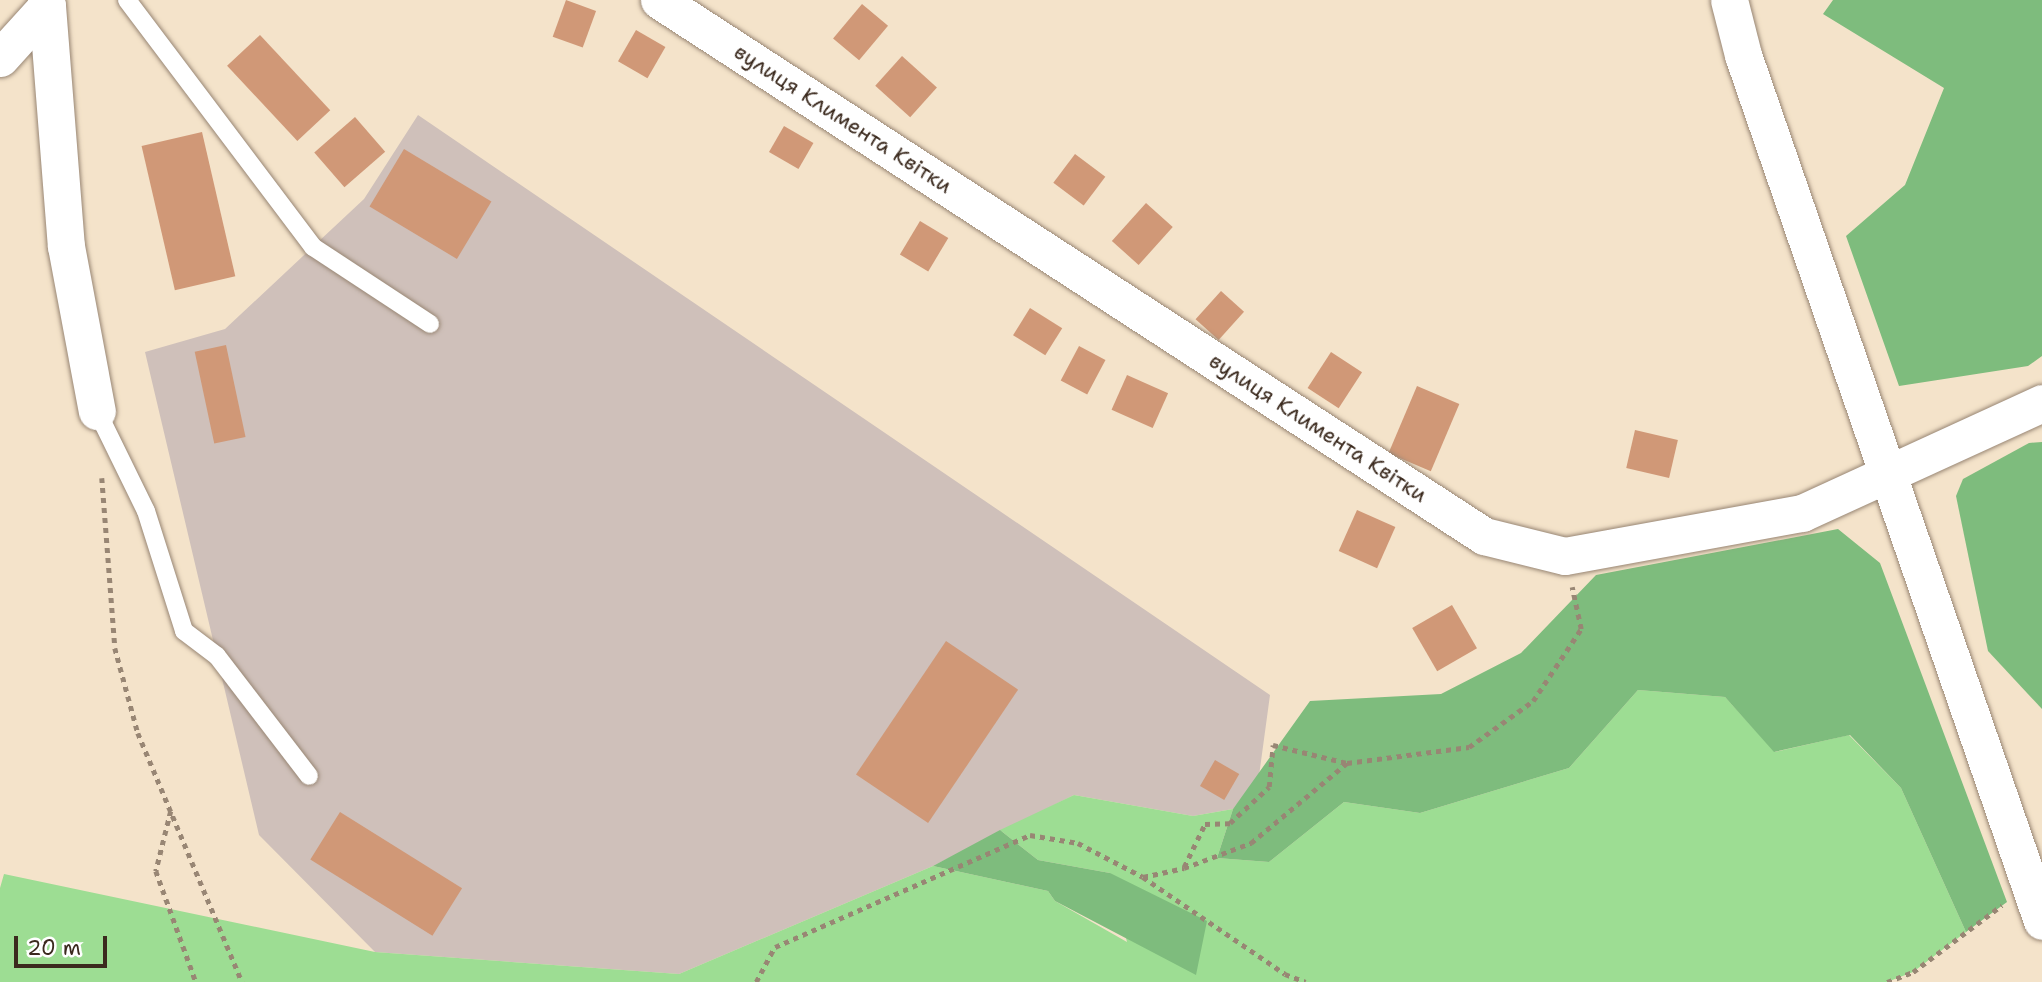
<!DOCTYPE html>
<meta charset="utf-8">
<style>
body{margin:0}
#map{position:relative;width:2042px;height:982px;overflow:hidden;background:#f4e3ca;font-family:"Shantell Sans",sans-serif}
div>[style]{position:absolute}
.industrial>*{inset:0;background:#cfc0ba}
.green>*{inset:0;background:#9ddd93}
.forest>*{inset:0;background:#7ebc7d}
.building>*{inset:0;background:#d09877;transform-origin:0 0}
.path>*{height:4.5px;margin-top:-2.25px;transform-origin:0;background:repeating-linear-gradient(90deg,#988674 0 5px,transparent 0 10px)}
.roads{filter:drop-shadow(0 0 2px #988674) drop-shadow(0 0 2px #988674)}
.lane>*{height:18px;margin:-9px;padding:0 9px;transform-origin:9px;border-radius:9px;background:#fff}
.street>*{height:37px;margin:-18.5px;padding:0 18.5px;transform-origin:18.5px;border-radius:18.5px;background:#fff}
span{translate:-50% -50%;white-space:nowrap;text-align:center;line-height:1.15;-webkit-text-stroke:5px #fff;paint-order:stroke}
.street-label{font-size:21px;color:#3b2a1e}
.scale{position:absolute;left:14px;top:936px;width:93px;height:32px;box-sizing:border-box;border:4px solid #3b2a1e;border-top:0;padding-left:9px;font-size:21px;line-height:24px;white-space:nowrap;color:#3b2a1e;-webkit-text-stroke:5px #fff;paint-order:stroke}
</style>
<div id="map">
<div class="industrial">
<i style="clip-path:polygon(418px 115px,1270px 695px,1259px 776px,1233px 809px,1193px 816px,1074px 795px,933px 866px,679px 974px,375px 952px,259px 835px,145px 352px,225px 329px,364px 199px)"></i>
</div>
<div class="green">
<i style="clip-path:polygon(1638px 690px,1725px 697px,1775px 752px,1849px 735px,1901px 788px,1966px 932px,1913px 972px,1887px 982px,0 982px,0 888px,4px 874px,375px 952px,679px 974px,933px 866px,1048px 891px,1055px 901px,1127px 942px,1110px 873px,1038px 860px,1000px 830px,1074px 795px,1193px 816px,1233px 809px,1217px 858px,1269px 862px,1344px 802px,1420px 813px,1569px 768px)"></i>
</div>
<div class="forest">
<i style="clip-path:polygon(1833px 0,2042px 0,2042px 356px,2028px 366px,1899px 386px,1846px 236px,1905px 185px,1944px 88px,1823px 14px)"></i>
<i style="clip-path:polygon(2042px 442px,2042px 709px,1988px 651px,1956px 496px,1963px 479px,2029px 443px)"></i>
<i style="clip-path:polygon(1838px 529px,1880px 563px,2007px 902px,1966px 932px,1901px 788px,1850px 735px,1774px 752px,1725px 697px,1638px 690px,1569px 768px,1420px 813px,1344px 802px,1269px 862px,1217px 858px,1233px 809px,1310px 701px,1441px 694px,1521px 653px,1596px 575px)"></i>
<i style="clip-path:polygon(1000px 830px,1038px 860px,1110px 873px,1207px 921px,1196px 975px,1055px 901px,1048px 891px,933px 866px)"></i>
</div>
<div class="building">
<i style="left:566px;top:0;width:32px;height:39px;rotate:20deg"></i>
<i style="left:862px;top:4px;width:34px;height:45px;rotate:40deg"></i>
<i style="left:636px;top:30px;width:34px;height:36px;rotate:30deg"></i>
<i style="left:260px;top:35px;width:103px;height:45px;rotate:47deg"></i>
<i style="left:902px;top:56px;width:47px;height:40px;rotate:42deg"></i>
<i style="left:355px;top:117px;width:46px;height:54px;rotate:49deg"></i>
<i style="left:784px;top:126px;width:34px;height:30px;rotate:30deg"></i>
<i style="left:202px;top:132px;width:148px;height:62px;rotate:77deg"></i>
<i style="left:404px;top:149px;width:102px;height:67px;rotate:31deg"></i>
<i style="left:1075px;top:154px;width:38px;height:36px;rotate:37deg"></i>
<i style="left:1146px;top:203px;width:36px;height:51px;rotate:42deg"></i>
<i style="left:920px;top:221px;width:33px;height:39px;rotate:31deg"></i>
<i style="left:1221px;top:291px;width:31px;height:38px;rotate:42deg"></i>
<i style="left:1030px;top:308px;width:38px;height:32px;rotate:32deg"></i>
<i style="left:226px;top:345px;width:94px;height:32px;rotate:78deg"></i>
<i style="left:1079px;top:346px;width:30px;height:39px;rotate:28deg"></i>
<i style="left:1331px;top:352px;width:37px;height:43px;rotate:33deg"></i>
<i style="left:1127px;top:375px;width:45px;height:38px;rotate:24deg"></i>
<i style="left:1417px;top:386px;width:46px;height:73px;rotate:23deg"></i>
<i style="left:1635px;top:430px;width:44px;height:39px;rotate:13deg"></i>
<i style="left:1357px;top:510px;width:42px;height:45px;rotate:24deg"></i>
<i style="left:1452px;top:605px;width:50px;height:46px;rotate:60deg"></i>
<i style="left:946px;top:641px;width:87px;height:161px;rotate:34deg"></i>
<i style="left:1215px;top:760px;width:28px;height:30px;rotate:30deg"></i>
<i style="left:340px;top:812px;width:144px;height:56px;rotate:32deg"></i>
</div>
<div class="path">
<i style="left:102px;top:478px;width:170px;rotate:85.6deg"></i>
<i style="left:115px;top:648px;width:88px;rotate:74.9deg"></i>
<i style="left:138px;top:733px;width:270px;rotate:67.3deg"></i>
<i style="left:171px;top:811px;width:62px;rotate:104deg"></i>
<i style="left:156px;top:871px;width:118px;rotate:70.2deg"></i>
<i style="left:1184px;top:867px;width:48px;rotate:-64deg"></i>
<i style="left:1205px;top:824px;width:25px;rotate:-2deg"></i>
<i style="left:1230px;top:823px;width:53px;rotate:-42.7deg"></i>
<i style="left:1269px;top:787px;width:42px;rotate:-84.6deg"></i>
<i style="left:1273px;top:745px;width:76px;rotate:13.7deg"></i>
<i style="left:1347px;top:763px;width:123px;rotate:-7.5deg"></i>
<i style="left:1469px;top:747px;width:79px;rotate:-35.7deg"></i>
<i style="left:1533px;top:701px;width:87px;rotate:-56.3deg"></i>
<i style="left:1581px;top:629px;width:43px;rotate:-102.1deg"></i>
<i style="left:1143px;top:877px;width:172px;rotate:34.3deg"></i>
<i style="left:1285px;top:974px;width:22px;rotate:21deg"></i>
<i style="left:756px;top:982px;width:40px;rotate:-62deg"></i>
<i style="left:775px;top:947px;width:279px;rotate:-23.7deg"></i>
<i style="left:1030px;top:835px;width:49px;rotate:9.5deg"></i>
<i style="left:1078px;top:843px;width:73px;rotate:27.6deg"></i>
<i style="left:1143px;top:877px;width:42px;rotate:-12.4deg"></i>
<i style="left:1184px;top:868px;width:72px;rotate:-20.5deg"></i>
<i style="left:1251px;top:843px;width:125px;rotate:-39.8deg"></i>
<i style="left:1887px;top:982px;width:28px;rotate:-21deg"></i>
<i style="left:1913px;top:972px;width:111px;rotate:-37deg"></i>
</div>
<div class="roads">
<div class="lane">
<i style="left:127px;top:0;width:309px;rotate:53deg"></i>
<i style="left:313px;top:247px;width:140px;rotate:33.3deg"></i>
<i style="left:97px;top:411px;width:111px;rotate:63.9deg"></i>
<i style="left:146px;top:511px;width:126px;rotate:72.4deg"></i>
<i style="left:184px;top:631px;width:41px;rotate:37.1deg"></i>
<i style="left:217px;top:656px;width:151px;rotate:52.5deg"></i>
</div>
<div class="street">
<i style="left:659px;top:0;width:984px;rotate:33.01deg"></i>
<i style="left:1484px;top:536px;width:83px;rotate:13.9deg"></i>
<i style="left:1565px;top:556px;width:241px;rotate:-10.3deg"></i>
<i style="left:1802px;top:513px;width:264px;rotate:-24.6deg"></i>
<i style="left:1729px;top:0;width:57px;rotate:75.7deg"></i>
<i style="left:1743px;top:55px;width:916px;rotate:70.95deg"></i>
<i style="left:47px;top:6px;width:241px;rotate:85.5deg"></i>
<i style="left:66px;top:246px;width:168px;rotate:79.4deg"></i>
<i style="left:0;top:58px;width:70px;rotate:-47.9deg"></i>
<i style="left:47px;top:6px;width:6px;rotate:-99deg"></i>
</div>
</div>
<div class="street-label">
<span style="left:843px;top:119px;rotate:33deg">вулиця Климента Квітки</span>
<span style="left:1318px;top:428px;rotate:33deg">вулиця Климента Квітки</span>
</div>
<div class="scale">20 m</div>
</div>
